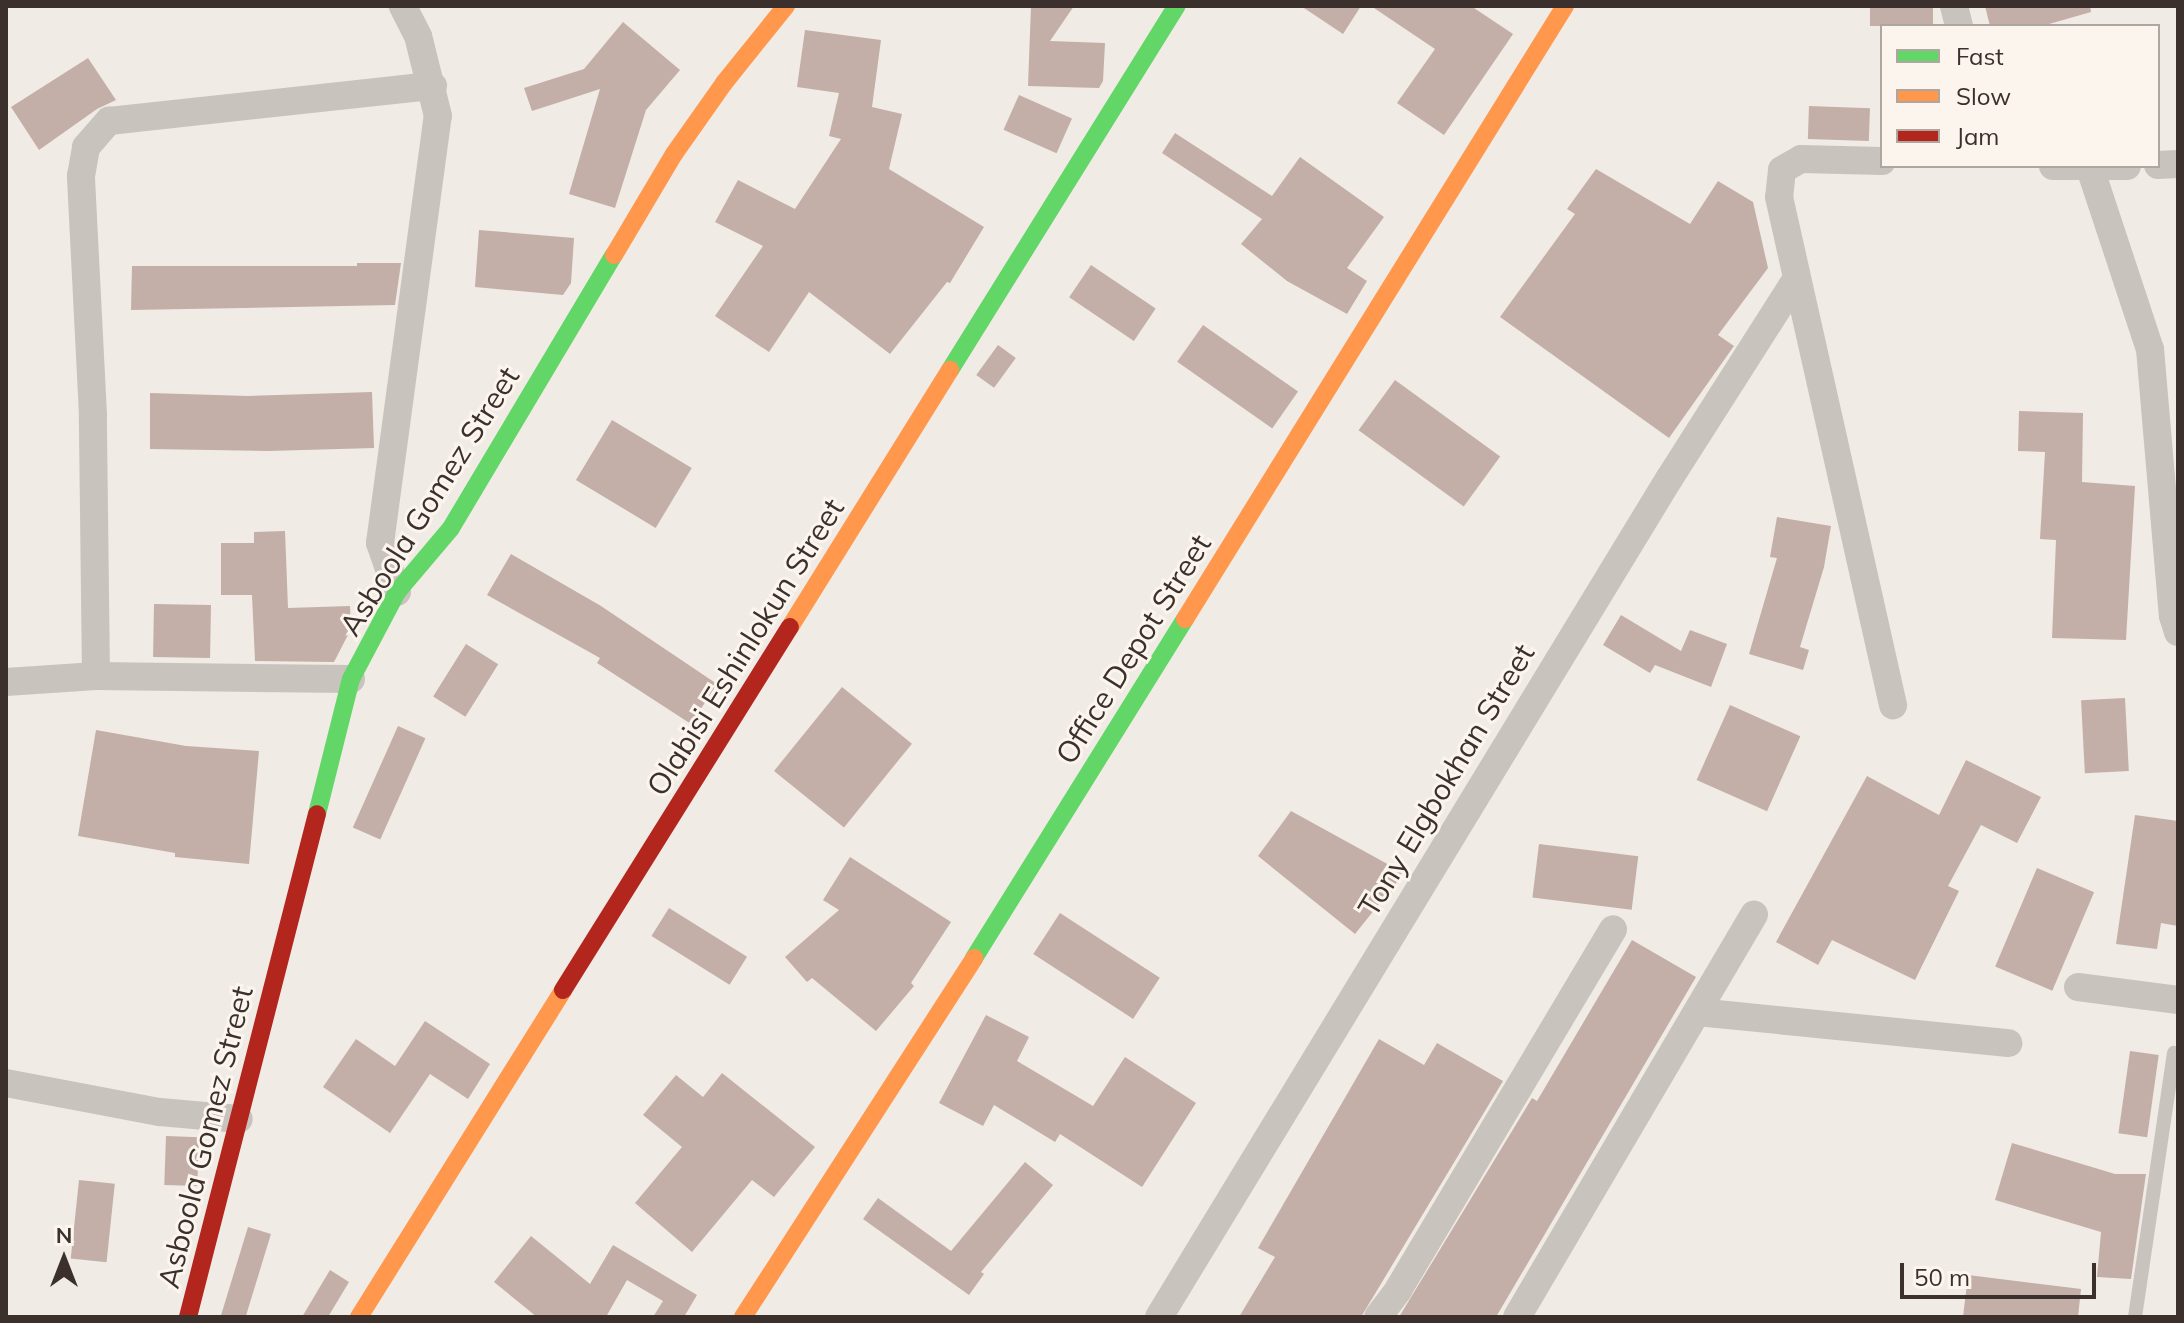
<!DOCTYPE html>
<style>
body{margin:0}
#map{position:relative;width:2184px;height:1323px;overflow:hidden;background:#f0ebe5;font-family:Mulish,sans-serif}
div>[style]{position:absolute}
.building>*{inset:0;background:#c3afa7;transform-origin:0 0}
.lane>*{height:14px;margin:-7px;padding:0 7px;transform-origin:7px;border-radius:7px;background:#c9c3be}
.street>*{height:28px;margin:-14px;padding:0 14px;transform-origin:14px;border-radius:14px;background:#c9c3be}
.fast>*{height:18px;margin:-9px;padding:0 9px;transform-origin:9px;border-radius:9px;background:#63d668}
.slow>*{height:18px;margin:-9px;padding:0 9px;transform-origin:9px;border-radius:9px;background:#ff974d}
.jam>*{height:18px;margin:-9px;padding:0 9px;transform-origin:9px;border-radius:9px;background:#b3261e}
span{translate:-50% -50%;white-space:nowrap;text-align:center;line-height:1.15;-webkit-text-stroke:6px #fbf5ee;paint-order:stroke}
.street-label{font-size:30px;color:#3b302b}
.frame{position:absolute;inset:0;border:8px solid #3b302b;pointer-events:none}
.legend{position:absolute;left:1880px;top:24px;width:280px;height:144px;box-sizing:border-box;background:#fbf5ee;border:2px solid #aea6a0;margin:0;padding:10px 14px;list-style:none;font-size:24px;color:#3b302b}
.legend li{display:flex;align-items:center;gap:16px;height:40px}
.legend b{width:40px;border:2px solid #aea6a0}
.north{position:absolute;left:24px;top:1219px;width:80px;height:80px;-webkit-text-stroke:6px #fbf5ee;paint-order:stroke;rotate:0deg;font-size:22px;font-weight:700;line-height:32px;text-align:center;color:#3b302b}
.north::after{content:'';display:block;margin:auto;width:28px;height:36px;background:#3b302b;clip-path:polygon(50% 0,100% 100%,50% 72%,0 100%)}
.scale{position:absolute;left:1900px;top:1263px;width:196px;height:36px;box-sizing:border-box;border:4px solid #3b302b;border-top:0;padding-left:10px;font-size:24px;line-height:28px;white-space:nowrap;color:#3b302b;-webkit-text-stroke:6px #fbf5ee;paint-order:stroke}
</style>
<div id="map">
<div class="building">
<i style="clip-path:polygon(1031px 6px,1074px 6px,1050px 41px,1105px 43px,1103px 81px,1099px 88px,1028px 86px)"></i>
<i style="clip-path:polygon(1301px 6px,1361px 6px,1343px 34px)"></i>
<i style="clip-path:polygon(1371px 6px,1471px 6px,1513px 34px,1444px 135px,1397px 103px,1435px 49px)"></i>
<i style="left:1870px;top:6px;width:63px;height:20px"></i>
<i style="clip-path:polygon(1985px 6px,2090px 6px,2091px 12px,2042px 26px,1990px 26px)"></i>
<i style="clip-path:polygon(623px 22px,680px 70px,646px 110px,615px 208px,569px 194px,600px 89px,532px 111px,524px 88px,584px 69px)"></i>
<i style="clip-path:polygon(805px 30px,881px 40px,872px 107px,902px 114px,889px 169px,984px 227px,950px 283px,947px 282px,890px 354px,809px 292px,769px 352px,715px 316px,763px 246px,715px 222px,738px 180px,795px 209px,841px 139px,829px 136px,839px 93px,797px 87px)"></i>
<i style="clip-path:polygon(88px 58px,116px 100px,97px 109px,39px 150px,11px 107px)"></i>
<i style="left:1019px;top:95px;width:58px;height:38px;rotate:24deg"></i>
<i style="left:1809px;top:106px;width:61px;height:33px;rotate:2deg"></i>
<i style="clip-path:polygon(1175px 133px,1272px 196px,1300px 157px,1384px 217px,1347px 268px,1367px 281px,1347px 314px,1287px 281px,1241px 244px,1262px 219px,1162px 153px)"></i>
<i style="clip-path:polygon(1596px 169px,1690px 224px,1718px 181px,1753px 202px,1768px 268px,1718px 335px,1734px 346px,1669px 438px,1500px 317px,1575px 214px,1567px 209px)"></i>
<i style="clip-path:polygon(479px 230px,574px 238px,571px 283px,563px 295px,475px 287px)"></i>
<i style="clip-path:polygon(357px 263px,401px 263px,395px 305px,131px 310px,132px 266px,357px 266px)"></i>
<i style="left:1091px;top:265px;width:78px;height:39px;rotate:34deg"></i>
<i style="left:1203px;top:325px;width:116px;height:45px;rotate:35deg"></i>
<i style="left:998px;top:345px;width:22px;height:37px;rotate:36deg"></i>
<i style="left:1395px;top:380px;width:130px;height:62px;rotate:36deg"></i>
<i style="clip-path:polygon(372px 392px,374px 448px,268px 451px,150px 449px,150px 393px,248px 396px)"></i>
<i style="clip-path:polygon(2019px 411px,2083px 413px,2082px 482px,2135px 486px,2126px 640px,2052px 638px,2056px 540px,2040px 539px,2045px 452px,2018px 451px)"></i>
<i style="left:612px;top:420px;width:93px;height:70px;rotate:31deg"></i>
<i style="clip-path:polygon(1777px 517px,1831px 526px,1824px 567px,1800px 647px,1809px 650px,1803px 670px,1749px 654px,1777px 558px,1770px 557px)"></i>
<i style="clip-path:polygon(285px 531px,288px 608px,350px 606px,351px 629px,334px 662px,255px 661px,252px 595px,221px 595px,221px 543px,254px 543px,254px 532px)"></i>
<i style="clip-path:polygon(511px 554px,601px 606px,717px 684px,691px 724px,597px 663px,600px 658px,487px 595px)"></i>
<i style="left:154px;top:604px;width:57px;height:53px;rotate:1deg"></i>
<i style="clip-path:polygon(1621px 615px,1681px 651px,1690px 630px,1727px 644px,1711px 687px,1655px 665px,1650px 673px,1603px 645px)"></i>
<i style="left:466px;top:644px;width:38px;height:62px;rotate:32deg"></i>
<i style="left:842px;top:687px;width:90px;height:108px;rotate:39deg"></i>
<i style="left:2125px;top:698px;width:73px;height:44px;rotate:87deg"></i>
<i style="left:1730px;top:705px;width:77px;height:82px;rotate:24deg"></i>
<i style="left:398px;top:726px;width:30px;height:111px;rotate:24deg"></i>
<i style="clip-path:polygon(96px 730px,186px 746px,259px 751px,249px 864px,175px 857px,175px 853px,78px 836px)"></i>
<i style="clip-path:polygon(1966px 760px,2041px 797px,2017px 843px,1981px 825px,1948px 886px,1959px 891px,1915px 980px,1832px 940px,1818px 965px,1776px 942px,1867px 776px,1939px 815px)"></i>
<i style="clip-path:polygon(1291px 811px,1402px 872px,1390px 895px,1387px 894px,1355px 934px,1258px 856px)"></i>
<i style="clip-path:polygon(2135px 815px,2178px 821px,2178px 926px,2161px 923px,2157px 949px,2116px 944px)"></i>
<i style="left:1539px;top:844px;width:100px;height:54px;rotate:7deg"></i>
<i style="clip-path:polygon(850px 857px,951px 922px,911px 983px,914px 986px,876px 1031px,812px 978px,807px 982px,785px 957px,839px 910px,823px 900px)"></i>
<i style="left:2037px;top:868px;width:62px;height:107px;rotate:23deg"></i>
<i style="left:669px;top:908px;width:92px;height:33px;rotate:32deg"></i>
<i style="left:1060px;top:913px;width:119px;height:49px;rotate:33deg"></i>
<i style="clip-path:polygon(1632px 940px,1696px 977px,1496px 1317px,1399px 1317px,1532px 1098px,1537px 1101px)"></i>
<i style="clip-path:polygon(986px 1015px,1029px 1037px,1017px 1061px,1093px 1106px,1125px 1057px,1196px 1103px,1142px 1187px,1060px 1134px,1055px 1142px,994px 1105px,983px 1126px,939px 1103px)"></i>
<i style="clip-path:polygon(425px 1021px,490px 1064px,468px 1099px,430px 1074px,390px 1133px,323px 1087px,356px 1039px,395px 1066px)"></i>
<i style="clip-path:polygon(1379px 1039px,1424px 1065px,1437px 1043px,1503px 1081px,1361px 1317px,1239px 1317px,1275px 1257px,1258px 1248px)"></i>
<i style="left:2130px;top:1051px;width:29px;height:83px;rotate:8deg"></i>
<i style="clip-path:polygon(722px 1073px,815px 1147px,774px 1197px,752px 1180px,692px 1252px,635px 1203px,682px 1147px,643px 1115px,676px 1075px,703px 1097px)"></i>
<i style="left:166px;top:1136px;width:33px;height:49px;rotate:2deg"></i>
<i style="clip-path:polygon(2012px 1143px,2115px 1174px,2146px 1174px,2131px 1279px,2097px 1277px,2101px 1232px,1995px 1200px)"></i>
<i style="clip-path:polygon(1025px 1162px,1053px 1185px,981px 1272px,984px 1274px,969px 1295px,863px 1219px,878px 1198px,951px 1251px)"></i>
<i style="left:79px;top:1180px;width:36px;height:79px;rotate:6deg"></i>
<i style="left:248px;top:1227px;width:24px;height:94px;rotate:17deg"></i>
<i style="clip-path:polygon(531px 1236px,590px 1284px,613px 1245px,697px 1295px,684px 1317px,653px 1317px,663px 1301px,627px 1280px,606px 1317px,537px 1317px,494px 1282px)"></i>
<i style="clip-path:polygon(330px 1270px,349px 1282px,328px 1317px,302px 1317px)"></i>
<i style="clip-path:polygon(1968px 1275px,2081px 1289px,2078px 1317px,1963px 1317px)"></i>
</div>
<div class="lane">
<i style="left:2135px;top:1317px;width:267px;rotate:-81.6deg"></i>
</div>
<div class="street">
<i style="left:1954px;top:6px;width:21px;rotate:76deg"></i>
<i style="left:1882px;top:161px;width:81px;rotate:-178.6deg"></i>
<i style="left:1801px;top:159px;width:22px;rotate:150deg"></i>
<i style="left:1782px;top:170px;width:27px;rotate:96deg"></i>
<i style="left:1779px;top:197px;width:521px;rotate:77.35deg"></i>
<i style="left:2158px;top:165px;width:20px;rotate:-3deg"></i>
<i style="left:2053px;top:166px;width:74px"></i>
<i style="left:2090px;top:168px;width:191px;rotate:71.7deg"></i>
<i style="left:2150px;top:349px;width:268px;rotate:85.1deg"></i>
<i style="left:2173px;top:616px;width:17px;rotate:73deg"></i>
<i style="left:397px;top:592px;width:52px;rotate:-109.1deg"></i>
<i style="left:380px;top:543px;width:431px;rotate:-82.3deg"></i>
<i style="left:438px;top:116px;width:82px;rotate:-104deg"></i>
<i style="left:418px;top:36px;width:34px;rotate:-117deg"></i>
<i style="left:96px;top:676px;width:261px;rotate:-90.7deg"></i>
<i style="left:93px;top:415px;width:239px;rotate:-92.9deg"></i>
<i style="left:81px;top:176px;width:29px;rotate:-80deg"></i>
<i style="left:86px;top:147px;width:35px;rotate:-49deg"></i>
<i style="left:109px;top:121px;width:326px;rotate:-6.2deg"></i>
<i style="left:6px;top:682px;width:90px;rotate:-3.8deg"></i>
<i style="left:96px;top:676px;width:255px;rotate:0.7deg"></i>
<i style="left:2078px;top:987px;width:101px;rotate:7.4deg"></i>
<i style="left:1697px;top:1012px;width:313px;rotate:5.7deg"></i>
<i style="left:6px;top:1083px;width:157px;rotate:10.7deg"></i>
<i style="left:160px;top:1112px;width:79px;rotate:5.1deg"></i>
<i style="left:1159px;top:1317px;width:981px;rotate:-58.68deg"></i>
<i style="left:1669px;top:479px;width:235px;rotate:-57.5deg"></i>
<i style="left:1378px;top:1317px;width:34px;rotate:-53deg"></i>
<i style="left:1398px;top:1290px;width:420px;rotate:-59.2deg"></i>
<i style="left:1517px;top:1317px;width:467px;rotate:-59.5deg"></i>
</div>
<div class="fast">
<i style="left:950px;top:370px;width:429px;rotate:-58.1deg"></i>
<i style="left:317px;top:814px;width:139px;rotate:-75.9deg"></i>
<i style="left:351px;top:679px;width:98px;rotate:-62.1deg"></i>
<i style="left:397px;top:592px;width:84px;rotate:-49.8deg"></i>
<i style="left:451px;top:528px;width:318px;rotate:-59.2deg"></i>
<i style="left:974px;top:958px;width:399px;rotate:-58.1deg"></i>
</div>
<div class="slow">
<i style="left:614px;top:255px;width:117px;rotate:-59.3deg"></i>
<i style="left:674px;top:154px;width:87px;rotate:-54.8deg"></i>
<i style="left:724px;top:83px;width:99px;rotate:-51.2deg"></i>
<i style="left:1185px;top:619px;width:721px;rotate:-58.21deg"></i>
<i style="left:790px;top:627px;width:303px;rotate:-58.1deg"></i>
<i style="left:359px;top:1317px;width:385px;rotate:-58deg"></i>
<i style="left:743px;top:1317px;width:427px;rotate:-57.2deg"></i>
</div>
<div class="jam">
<i style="left:563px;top:990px;width:428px;rotate:-58deg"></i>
<i style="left:188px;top:1317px;width:519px;rotate:-75.62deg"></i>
</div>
<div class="street-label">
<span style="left:429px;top:501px;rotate:-58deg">Asboola Gomez Street</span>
<span style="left:745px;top:647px;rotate:-58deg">Olabisi Eshinlokun Street</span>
<span style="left:1133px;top:649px;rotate:-58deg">Office Depot Street</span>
<span style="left:1446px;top:780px;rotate:-59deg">Tony Elgbokhan Street</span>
<span style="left:205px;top:1137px;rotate:-76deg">Asboola Gomez Street</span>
</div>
<div class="frame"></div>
<ul class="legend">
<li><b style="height:10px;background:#63d668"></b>Fast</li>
<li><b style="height:10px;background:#ff974d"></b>Slow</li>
<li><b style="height:10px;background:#b3261e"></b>Jam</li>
</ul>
<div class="north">N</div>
<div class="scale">50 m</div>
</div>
